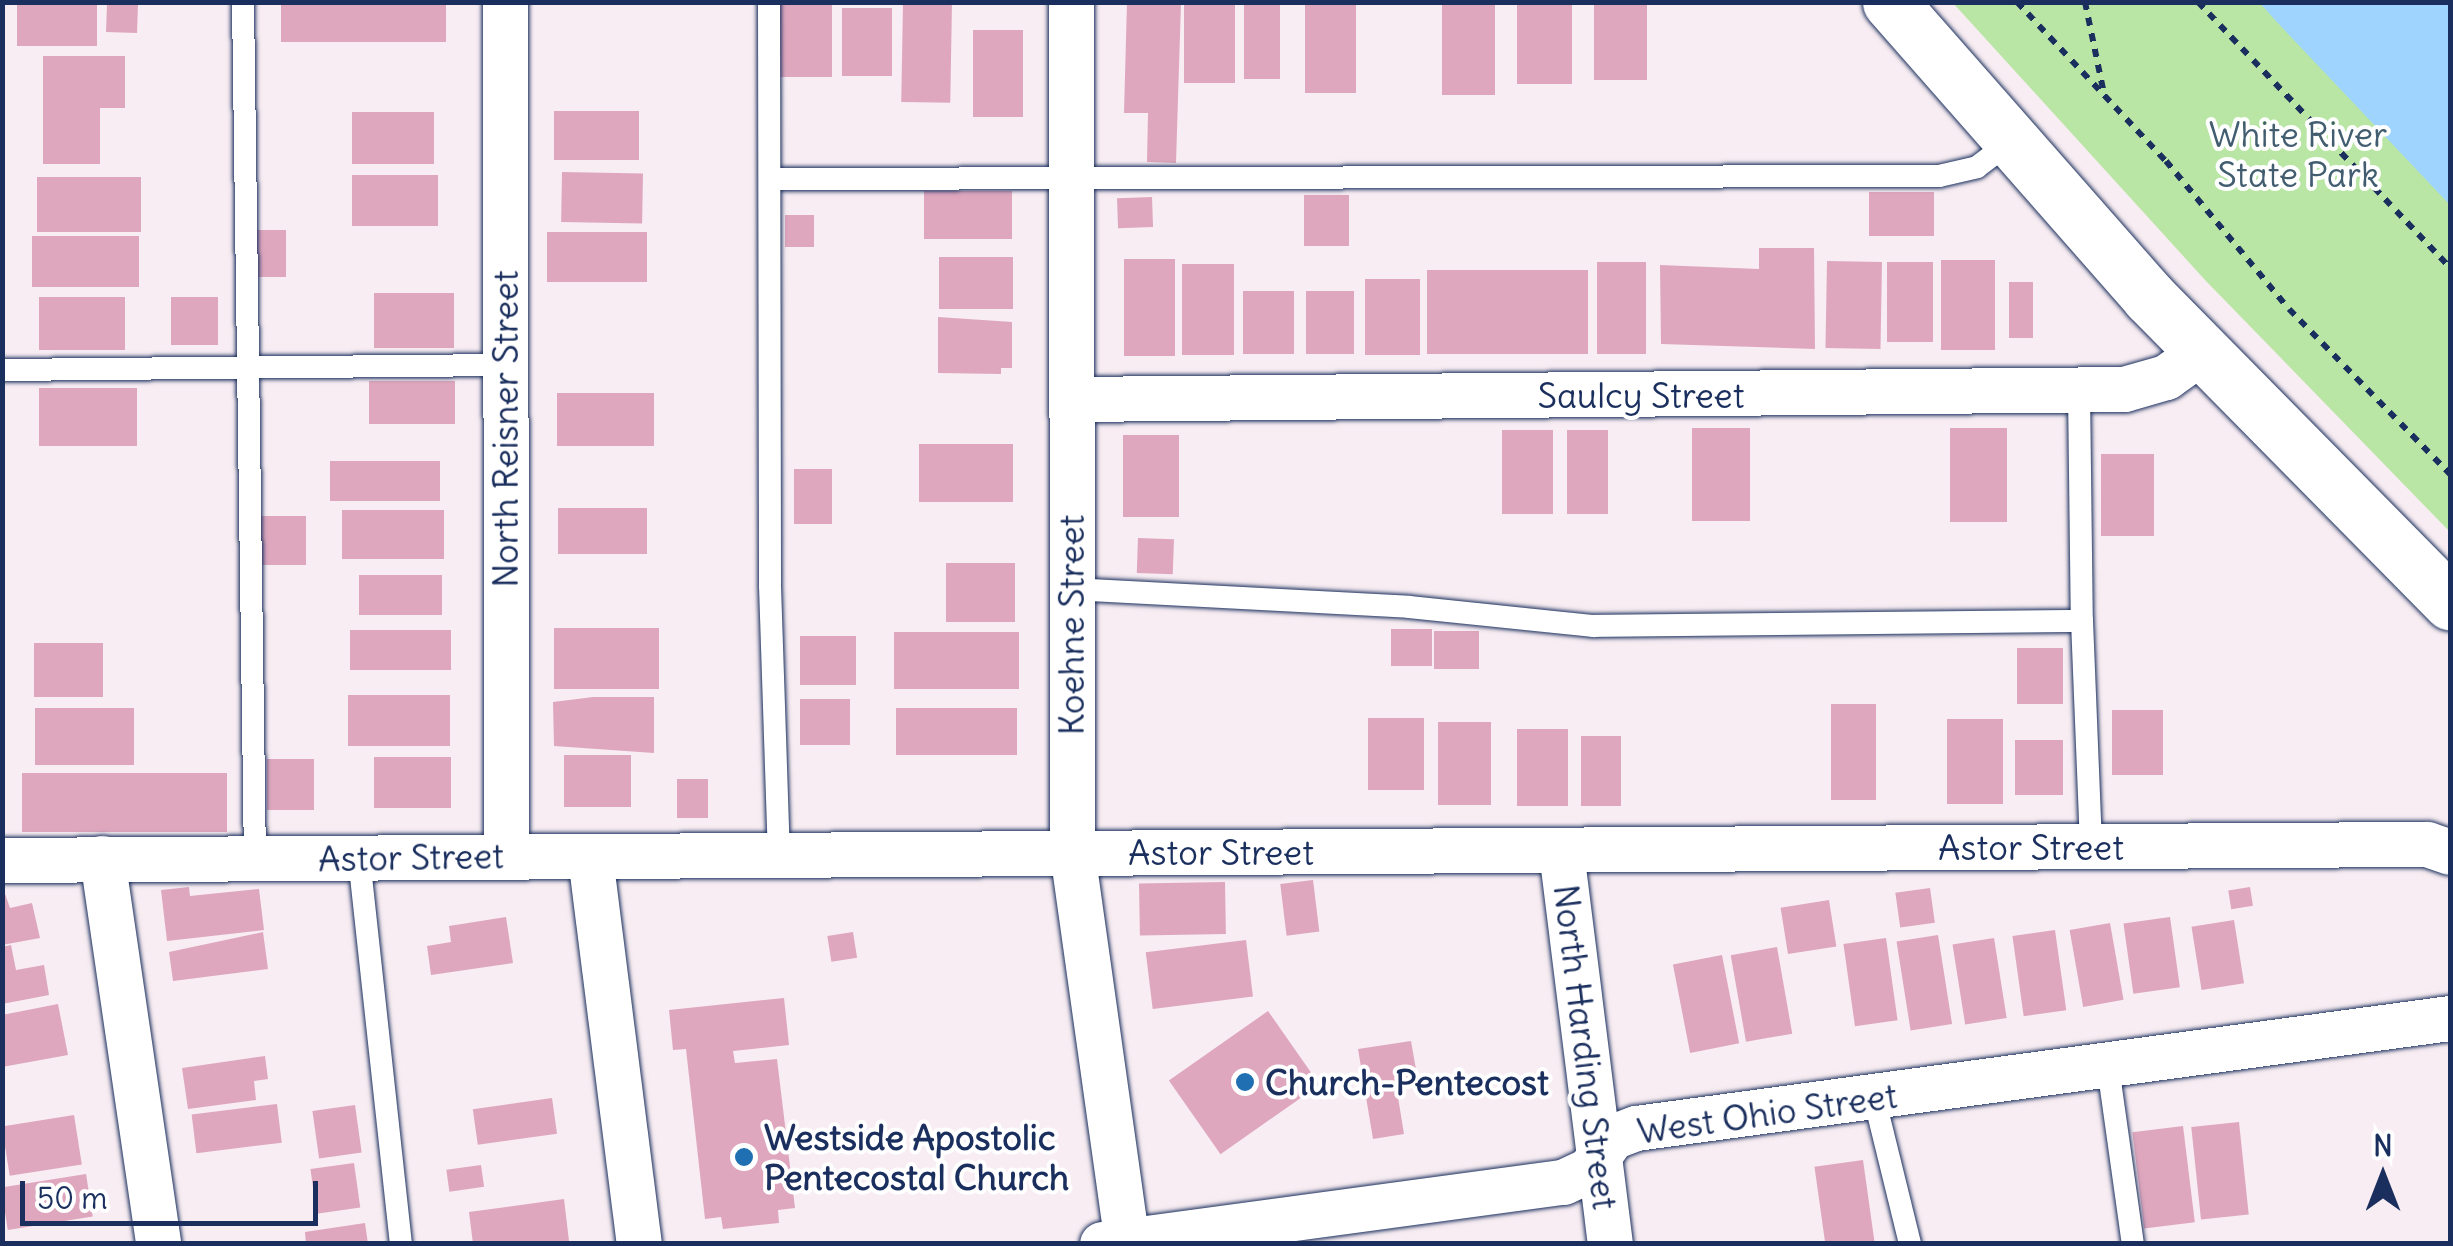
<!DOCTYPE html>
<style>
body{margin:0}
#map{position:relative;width:2453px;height:1246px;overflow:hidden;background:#f8edf2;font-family:Delius,sans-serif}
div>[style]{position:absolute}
.green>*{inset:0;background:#b9e6a4}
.water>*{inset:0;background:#9fd4fe}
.building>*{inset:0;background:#dea7be;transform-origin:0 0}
.path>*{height:6px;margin-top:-3px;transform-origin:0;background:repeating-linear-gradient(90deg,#1b2f5e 0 8px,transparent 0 16px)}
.roads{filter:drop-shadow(0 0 2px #1b2f5e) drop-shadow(0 0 2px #1b2f5e)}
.lane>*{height:22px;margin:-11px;padding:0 11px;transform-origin:11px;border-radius:11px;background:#fff}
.street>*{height:45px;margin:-22.5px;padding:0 22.5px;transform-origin:22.5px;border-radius:22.5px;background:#fff}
.secondary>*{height:55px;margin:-27.5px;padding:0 27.5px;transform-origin:27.5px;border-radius:27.5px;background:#fff}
.dots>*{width:28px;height:28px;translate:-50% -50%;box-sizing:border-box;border:5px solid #fff;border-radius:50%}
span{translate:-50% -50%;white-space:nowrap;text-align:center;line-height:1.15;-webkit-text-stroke:8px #fff;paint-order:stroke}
.park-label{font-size:35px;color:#425d70}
.street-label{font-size:35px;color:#1b2f5e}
.poi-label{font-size:35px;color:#1b2f5e;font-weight:700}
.left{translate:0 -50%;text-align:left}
.frame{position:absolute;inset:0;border:5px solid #1b2f5e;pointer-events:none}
.north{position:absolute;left:2333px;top:1126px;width:100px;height:100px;-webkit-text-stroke:8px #fff;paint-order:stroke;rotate:0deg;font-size:28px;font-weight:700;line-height:40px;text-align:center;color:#1b2f5e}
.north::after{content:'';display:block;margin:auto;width:35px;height:45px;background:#1b2f5e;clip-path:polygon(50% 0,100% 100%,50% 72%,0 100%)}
.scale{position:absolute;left:20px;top:1181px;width:298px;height:45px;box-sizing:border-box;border:5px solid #1b2f5e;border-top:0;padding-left:12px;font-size:30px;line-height:35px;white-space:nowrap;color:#1b2f5e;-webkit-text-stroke:8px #fff;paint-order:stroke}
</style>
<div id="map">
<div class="green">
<i style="clip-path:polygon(1953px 3px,2450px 3px,2450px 532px,2206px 281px)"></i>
</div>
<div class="water">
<i style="clip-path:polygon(2260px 3px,2450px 3px,2450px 205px,2275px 20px)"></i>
</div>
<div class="building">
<i style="left:17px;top:2px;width:80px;height:44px"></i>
<i style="left:281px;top:2px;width:165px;height:40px"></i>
<i style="left:780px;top:2px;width:52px;height:75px"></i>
<i style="left:903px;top:2px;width:49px;height:100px;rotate:1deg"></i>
<i style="clip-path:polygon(1127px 2px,1181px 2px,1176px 163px,1147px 162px,1148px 113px,1124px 113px)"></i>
<i style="left:1184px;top:2px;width:51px;height:81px"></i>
<i style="left:1244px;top:2px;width:36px;height:77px"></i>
<i style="left:1305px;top:2px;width:51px;height:91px"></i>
<i style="left:1442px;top:2px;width:53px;height:93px"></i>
<i style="left:1517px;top:2px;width:55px;height:82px"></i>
<i style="left:1594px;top:2px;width:53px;height:78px"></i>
<i style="left:107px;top:4px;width:31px;height:28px;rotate:2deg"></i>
<i style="left:842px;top:8px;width:50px;height:68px"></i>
<i style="left:973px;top:30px;width:50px;height:87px"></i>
<i style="clip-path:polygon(43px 56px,125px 56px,125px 108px,100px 108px,100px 164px,43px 164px)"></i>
<i style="left:554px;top:111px;width:85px;height:49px"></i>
<i style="left:352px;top:112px;width:82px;height:52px"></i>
<i style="left:562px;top:172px;width:81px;height:50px;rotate:1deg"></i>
<i style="left:352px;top:175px;width:86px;height:51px"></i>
<i style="left:37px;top:177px;width:104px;height:55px"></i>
<i style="left:924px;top:191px;width:88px;height:48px"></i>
<i style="left:1869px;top:192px;width:65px;height:44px"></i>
<i style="left:1304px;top:195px;width:45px;height:51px"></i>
<i style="left:1152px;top:197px;width:30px;height:35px;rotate:88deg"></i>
<i style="left:785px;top:215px;width:29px;height:32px"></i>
<i style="left:256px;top:230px;width:30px;height:47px"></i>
<i style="left:547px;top:232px;width:100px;height:50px"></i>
<i style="left:32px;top:236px;width:107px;height:51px"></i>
<i style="clip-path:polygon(1759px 248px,1814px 248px,1815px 349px,1661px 344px,1660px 265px,1759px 269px)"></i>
<i style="left:939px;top:257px;width:74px;height:52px"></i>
<i style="left:1124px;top:259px;width:51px;height:97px"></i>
<i style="left:1941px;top:260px;width:54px;height:90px"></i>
<i style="left:1827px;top:261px;width:55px;height:87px;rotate:1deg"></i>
<i style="left:1597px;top:262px;width:49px;height:92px"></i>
<i style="left:1887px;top:262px;width:46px;height:80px"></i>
<i style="left:1182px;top:264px;width:52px;height:91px"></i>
<i style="left:1427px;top:270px;width:161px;height:84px"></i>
<i style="left:1365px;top:279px;width:55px;height:76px"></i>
<i style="left:2009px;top:282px;width:24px;height:56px"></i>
<i style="left:1243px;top:291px;width:51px;height:63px"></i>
<i style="left:1306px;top:291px;width:48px;height:63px"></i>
<i style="left:374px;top:293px;width:80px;height:55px"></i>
<i style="left:39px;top:297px;width:86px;height:53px"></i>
<i style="left:171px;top:297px;width:47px;height:48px"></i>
<i style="clip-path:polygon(938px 317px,1012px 322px,1012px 368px,1001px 368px,1001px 374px,938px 373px)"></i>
<i style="left:369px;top:381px;width:86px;height:43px"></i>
<i style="left:39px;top:388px;width:98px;height:58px"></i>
<i style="left:557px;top:393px;width:97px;height:53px"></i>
<i style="left:1692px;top:428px;width:58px;height:93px"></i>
<i style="left:1950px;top:428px;width:57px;height:94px"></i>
<i style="left:1502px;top:430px;width:51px;height:84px"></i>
<i style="left:1567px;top:430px;width:41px;height:84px"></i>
<i style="left:1123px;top:435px;width:56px;height:82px"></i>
<i style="left:919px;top:444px;width:94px;height:58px"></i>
<i style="left:2101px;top:454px;width:53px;height:82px"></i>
<i style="left:330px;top:461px;width:110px;height:40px"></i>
<i style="left:794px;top:469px;width:38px;height:55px"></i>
<i style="left:558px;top:508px;width:89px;height:46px"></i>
<i style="left:342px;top:510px;width:102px;height:49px"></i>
<i style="left:261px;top:516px;width:45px;height:49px"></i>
<i style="left:1138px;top:538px;width:36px;height:35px;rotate:2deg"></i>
<i style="left:946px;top:563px;width:69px;height:59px"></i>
<i style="left:359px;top:575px;width:83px;height:40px"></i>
<i style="left:554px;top:628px;width:105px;height:61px"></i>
<i style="left:1391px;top:629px;width:41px;height:37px"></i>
<i style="left:350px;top:630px;width:101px;height:40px"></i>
<i style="left:1434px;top:631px;width:45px;height:38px"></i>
<i style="left:894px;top:632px;width:125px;height:57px"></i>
<i style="left:800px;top:636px;width:56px;height:49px"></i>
<i style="left:34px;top:643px;width:69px;height:54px"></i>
<i style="left:2017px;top:648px;width:46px;height:56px"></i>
<i style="left:348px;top:695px;width:102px;height:51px"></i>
<i style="clip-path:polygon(593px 697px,654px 697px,654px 753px,554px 746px,553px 702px)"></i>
<i style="left:800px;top:699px;width:50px;height:46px"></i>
<i style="left:1831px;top:704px;width:45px;height:96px"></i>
<i style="left:35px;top:708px;width:99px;height:57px"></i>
<i style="left:896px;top:708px;width:121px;height:47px"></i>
<i style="left:2112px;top:710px;width:51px;height:65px"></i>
<i style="left:1368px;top:718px;width:56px;height:72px"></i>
<i style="left:1947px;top:719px;width:56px;height:85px"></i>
<i style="left:1438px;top:722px;width:53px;height:83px"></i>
<i style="left:1517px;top:729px;width:51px;height:77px"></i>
<i style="left:1581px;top:736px;width:40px;height:70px"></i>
<i style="left:2015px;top:740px;width:48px;height:55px"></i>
<i style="left:564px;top:755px;width:67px;height:52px"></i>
<i style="left:374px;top:757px;width:77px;height:51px"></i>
<i style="left:267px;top:759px;width:47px;height:51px"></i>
<i style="left:22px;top:773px;width:205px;height:59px"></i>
<i style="left:677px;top:779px;width:31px;height:39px"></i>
<i style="left:1313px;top:880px;width:52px;height:33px;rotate:83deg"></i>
<i style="left:1225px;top:882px;width:52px;height:86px;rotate:89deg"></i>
<i style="clip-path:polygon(2px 885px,10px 908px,32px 903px,40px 938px,2px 945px)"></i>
<i style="clip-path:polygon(189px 887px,190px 896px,259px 889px,264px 930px,167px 941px,161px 890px)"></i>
<i style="left:2250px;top:887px;width:19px;height:22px;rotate:81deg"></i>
<i style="left:1930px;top:888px;width:35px;height:35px;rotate:82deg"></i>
<i style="left:1829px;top:900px;width:47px;height:49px;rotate:81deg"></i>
<i style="clip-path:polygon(506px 917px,513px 963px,431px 975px,427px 946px,451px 942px,449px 926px)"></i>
<i style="left:2170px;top:917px;width:71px;height:47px;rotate:82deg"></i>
<i style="left:2234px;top:920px;width:64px;height:43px;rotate:81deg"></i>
<i style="left:2110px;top:923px;width:78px;height:41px;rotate:80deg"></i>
<i style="left:2055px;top:930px;width:81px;height:43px;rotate:82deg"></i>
<i style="clip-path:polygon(263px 932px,268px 969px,173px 981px,169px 952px)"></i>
<i style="left:853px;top:932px;width:26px;height:26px;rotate:81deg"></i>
<i style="left:1938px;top:935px;width:90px;height:42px;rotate:81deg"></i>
<i style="left:1886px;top:938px;width:83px;height:43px;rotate:82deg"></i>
<i style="left:1994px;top:938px;width:81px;height:42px;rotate:81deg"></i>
<i style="left:1246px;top:940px;width:57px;height:101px;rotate:83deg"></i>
<i style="clip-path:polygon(11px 945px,16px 970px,44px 965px,49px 995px,2px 1004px,2px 947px)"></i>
<i style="left:1777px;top:947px;width:88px;height:47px;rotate:80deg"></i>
<i style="left:1722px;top:955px;width:90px;height:50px;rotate:79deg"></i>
<i style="clip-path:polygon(784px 998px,789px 1045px,733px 1051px,735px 1063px,777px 1059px,795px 1208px,778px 1210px,779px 1223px,723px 1229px,721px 1217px,705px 1219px,686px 1049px,673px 1050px,669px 1010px)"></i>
<i style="clip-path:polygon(58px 1004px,68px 1055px,2px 1067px,2px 1015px)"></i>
<i style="left:1268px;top:1011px;width:90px;height:121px;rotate:55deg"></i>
<i style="clip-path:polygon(1411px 1041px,1418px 1081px,1396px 1085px,1404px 1134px,1373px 1139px,1358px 1049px)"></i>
<i style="clip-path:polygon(265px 1056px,268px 1079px,254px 1081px,256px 1100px,188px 1109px,182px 1068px)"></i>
<i style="left:552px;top:1098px;width:36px;height:80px;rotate:82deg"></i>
<i style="left:277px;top:1104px;width:39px;height:86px;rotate:83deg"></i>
<i style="left:355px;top:1105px;width:48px;height:43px;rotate:82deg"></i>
<i style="left:74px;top:1115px;width:50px;height:73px;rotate:81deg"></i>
<i style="left:2239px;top:1122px;width:93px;height:48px;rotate:84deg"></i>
<i style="left:2183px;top:1126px;width:97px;height:51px;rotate:83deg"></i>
<i style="left:1863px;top:1160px;width:85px;height:49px;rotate:82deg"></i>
<i style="left:354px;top:1163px;width:45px;height:44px;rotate:82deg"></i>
<i style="left:481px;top:1165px;width:22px;height:35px;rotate:82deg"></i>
<i style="left:86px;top:1174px;width:43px;height:86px;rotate:81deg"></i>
<i style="clip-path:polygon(564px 1199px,569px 1241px,473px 1244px,469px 1212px)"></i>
<i style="clip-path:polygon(365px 1223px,368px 1244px,306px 1244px,305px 1232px)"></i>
</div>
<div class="path">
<i style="left:2017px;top:2px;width:218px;rotate:46.9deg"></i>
<i style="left:2166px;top:161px;width:192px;rotate:50.3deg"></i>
<i style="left:2289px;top:309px;width:231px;rotate:45.7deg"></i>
<i style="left:2085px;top:2px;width:94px;rotate:78.3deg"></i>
<i style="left:2198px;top:2px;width:366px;rotate:46.5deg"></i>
</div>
<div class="roads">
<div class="lane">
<i style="left:243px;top:2px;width:857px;rotate:89.2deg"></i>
<i style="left:769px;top:2px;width:584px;rotate:89.9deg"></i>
<i style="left:770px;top:586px;width:268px;rotate:88.1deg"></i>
<i style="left:772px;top:179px;width:1167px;rotate:-0.15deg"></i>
<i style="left:1939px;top:176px;width:39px;rotate:-13deg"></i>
<i style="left:1977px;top:167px;width:41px;rotate:-37.1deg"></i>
<i style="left:2px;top:370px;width:503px;rotate:-0.57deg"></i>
<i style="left:2079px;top:390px;width:231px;rotate:89.3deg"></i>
<i style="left:1071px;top:589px;width:338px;rotate:3deg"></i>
<i style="left:1409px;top:607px;width:186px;rotate:5.9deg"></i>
<i style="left:1594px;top:626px;width:488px;rotate:-0.6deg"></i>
<i style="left:2082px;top:621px;width:225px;rotate:87.7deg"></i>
<i style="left:359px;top:858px;width:388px;rotate:83.8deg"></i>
<i style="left:2108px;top:1067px;width:179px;rotate:82deg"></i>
<i style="left:1874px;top:1097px;width:151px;rotate:76.2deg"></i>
</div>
<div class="street">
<i style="left:505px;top:2px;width:854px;rotate:89.93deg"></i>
<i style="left:1071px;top:2px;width:850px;rotate:89.93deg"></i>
<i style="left:1072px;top:852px;width:396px;rotate:82deg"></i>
<i style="left:1071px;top:399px;width:1053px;rotate:-0.54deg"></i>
<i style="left:2124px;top:389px;width:44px;rotate:-15.9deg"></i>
<i style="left:2166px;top:377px;width:43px;rotate:-35.5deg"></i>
<i style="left:1561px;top:851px;width:396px;rotate:82.9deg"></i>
<i style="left:590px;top:857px;width:390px;rotate:82.8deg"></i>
<i style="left:102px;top:858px;width:390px;rotate:81.7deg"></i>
<i style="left:2px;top:860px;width:2425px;rotate:-0.38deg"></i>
<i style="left:2427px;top:844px;width:24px;rotate:19deg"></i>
<i style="left:1102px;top:1244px;width:465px;rotate:-7.7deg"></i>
<i style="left:1563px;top:1182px;width:29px;rotate:-25deg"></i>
<i style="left:1589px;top:1170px;width:40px;rotate:-55.1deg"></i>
<i style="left:1612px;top:1137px;width:26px;rotate:-21deg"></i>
<i style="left:1636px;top:1128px;width:821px;rotate:-7.7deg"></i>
</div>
<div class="secondary">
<i style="left:1890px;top:2px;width:393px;rotate:48.7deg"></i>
<i style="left:2149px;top:297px;width:429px;rotate:45.4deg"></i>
</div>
</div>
<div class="dots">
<i style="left:1245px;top:1082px;background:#1f6fb2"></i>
<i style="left:744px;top:1157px;background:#1f6fb2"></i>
</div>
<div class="park-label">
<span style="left:2298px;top:154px">White River<br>State Park</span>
</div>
<div class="street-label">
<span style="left:1641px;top:395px">Saulcy Street</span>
<span style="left:505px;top:429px;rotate:-90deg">North Reisner Street</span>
<span style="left:1071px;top:625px;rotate:-90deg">Koehne Street</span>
<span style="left:2031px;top:847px">Astor Street</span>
<span style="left:1221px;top:852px">Astor Street</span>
<span style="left:411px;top:857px;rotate:-1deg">Astor Street</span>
<span style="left:1586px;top:1047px;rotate:83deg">North Harding Street</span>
<span style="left:1767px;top:1113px;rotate:-8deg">West Ohio Street</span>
</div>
<div class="poi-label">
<span class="left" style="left:1265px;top:1082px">Church-Pentecost</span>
<span class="left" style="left:764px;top:1157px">Westside Apostolic<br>Pentecostal Church</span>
</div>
<div class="frame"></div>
<div class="north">N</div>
<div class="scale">50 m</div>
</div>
